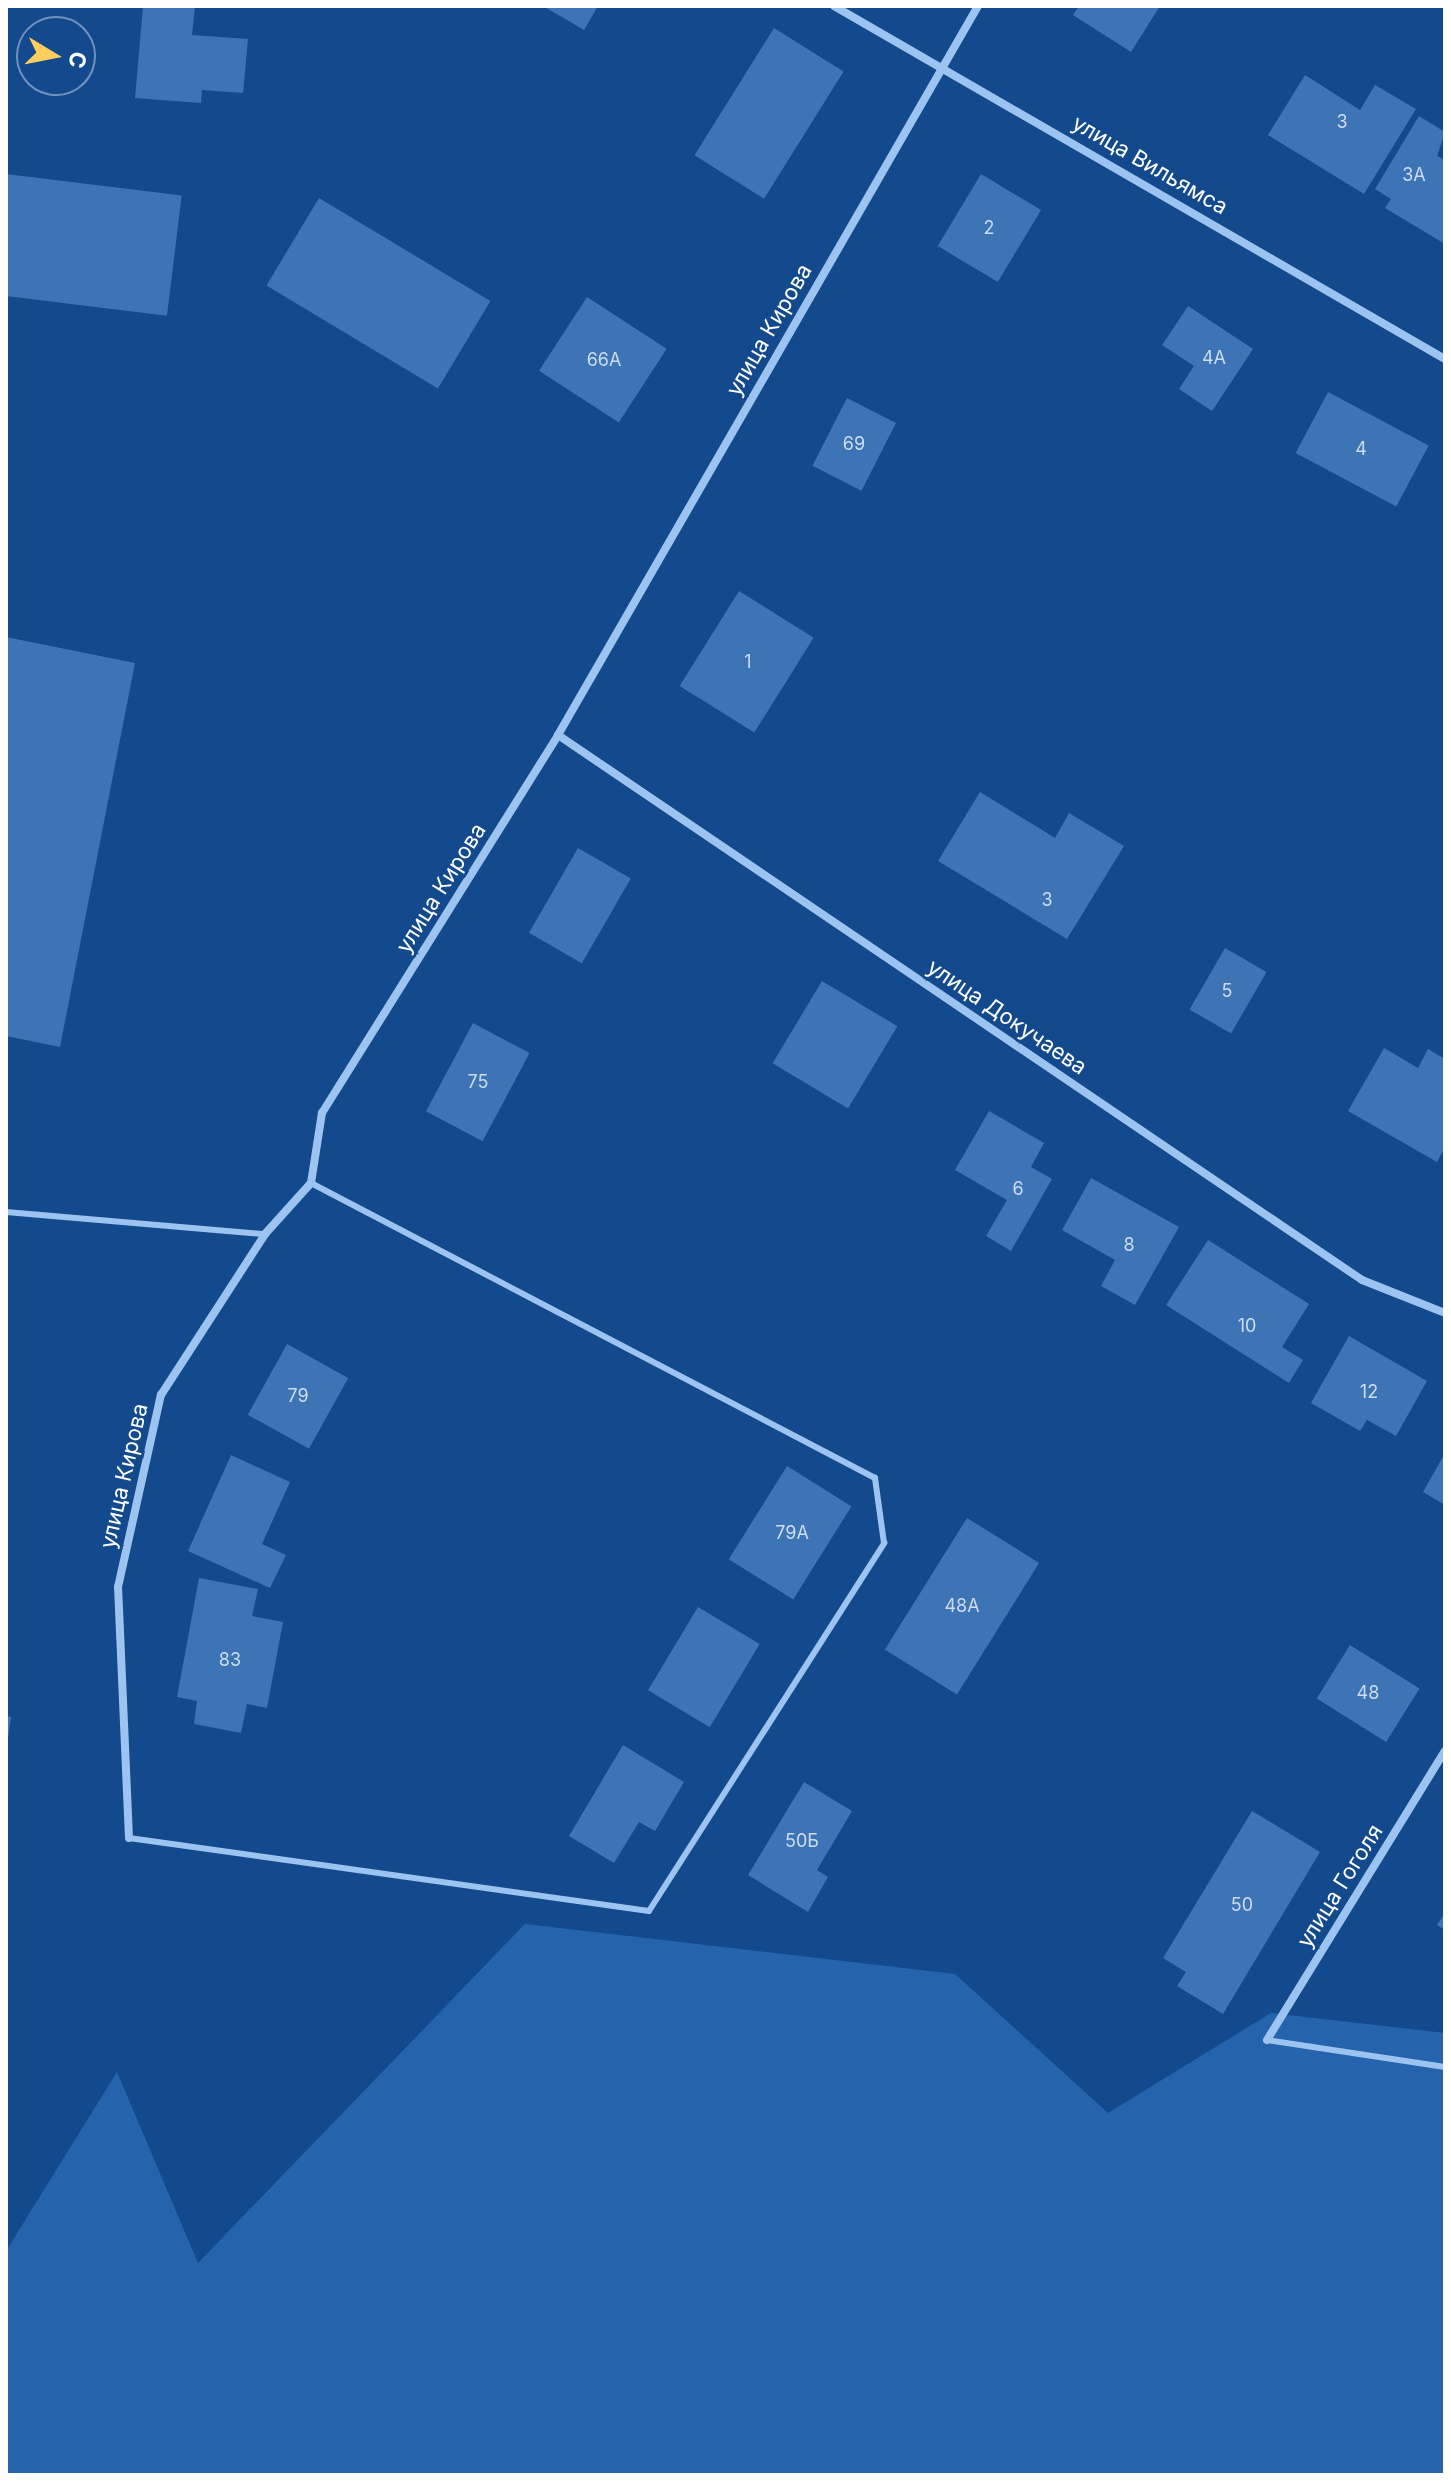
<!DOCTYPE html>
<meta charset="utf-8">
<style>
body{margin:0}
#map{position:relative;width:1451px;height:2481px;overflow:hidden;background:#134a8d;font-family:Inter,sans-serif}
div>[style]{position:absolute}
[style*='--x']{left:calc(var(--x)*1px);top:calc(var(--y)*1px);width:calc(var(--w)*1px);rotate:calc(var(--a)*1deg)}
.green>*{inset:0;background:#2564ac}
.building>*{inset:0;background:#3c74b6;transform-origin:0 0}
.service>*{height:6px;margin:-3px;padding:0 3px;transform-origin:3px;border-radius:3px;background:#9dc4f1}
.minor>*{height:8px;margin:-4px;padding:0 4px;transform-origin:4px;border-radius:4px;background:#9dc4f1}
span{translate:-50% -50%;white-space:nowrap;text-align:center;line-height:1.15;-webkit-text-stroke:6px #134a8d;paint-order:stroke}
.number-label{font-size:18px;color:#cedced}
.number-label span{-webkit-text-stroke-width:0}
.street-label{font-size:22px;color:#fff}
.frame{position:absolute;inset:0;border:8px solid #fff;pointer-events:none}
.north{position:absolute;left:16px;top:16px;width:80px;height:80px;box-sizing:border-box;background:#134a8d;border:2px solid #7192bb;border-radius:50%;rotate:100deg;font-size:22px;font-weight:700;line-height:32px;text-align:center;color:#fff}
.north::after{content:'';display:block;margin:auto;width:28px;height:36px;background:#ffce5c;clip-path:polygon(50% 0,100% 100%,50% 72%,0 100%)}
</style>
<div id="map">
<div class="green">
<div style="clip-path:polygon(525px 1924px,955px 1974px,1108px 2113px,1271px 2013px,1445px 2033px,1445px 2475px,6px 2475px,6px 2251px,117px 2072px,198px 2263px)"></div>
</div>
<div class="building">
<div style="clip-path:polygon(143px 6px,195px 6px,192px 35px,248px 39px,243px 93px,202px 90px,201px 103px,135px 98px)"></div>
<div style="clip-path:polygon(543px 6px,598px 6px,584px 30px)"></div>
<div style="clip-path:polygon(1079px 6px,1160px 6px,1131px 52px,1073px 15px)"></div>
<div style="left:774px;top:28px;width:82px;height:150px;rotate:32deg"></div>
<div style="clip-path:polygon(1305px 75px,1360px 110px,1375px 85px,1416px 109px,1364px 194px,1268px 135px)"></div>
<div style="clip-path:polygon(1419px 116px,1445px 132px,1437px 156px,1445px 160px,1445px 244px,1385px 208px,1391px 199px,1375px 189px)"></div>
<div style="left:6px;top:174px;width:177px;height:121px;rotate:7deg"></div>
<div style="left:981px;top:174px;width:70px;height:84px;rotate:31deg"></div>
<div style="left:319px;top:198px;width:200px;height:102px;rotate:31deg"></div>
<div style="left:587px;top:297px;width:95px;height:88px;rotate:33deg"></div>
<div style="clip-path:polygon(1188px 306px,1253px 349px,1212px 411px,1179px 389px,1194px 366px,1162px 345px)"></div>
<div style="left:1328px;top:392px;width:114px;height:69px;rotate:28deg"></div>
<div style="left:847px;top:398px;width:55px;height:76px;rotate:27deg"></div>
<div style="left:739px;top:591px;width:88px;height:112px;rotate:32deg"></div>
<div style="clip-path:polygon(6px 637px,135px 663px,60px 1047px,6px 1036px)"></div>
<div style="clip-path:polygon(980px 792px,1055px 838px,1069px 813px,1124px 846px,1067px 939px,938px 861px)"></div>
<div style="left:578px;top:848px;width:61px;height:98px;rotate:30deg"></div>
<div style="left:1225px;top:948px;width:48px;height:71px;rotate:30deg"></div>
<div style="left:822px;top:981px;width:88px;height:96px;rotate:31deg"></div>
<div style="left:473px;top:1023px;width:64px;height:100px;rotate:28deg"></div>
<div style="clip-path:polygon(1384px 1048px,1418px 1068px,1428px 1049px,1445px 1059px,1445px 1147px,1437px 1162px,1348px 1111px)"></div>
<div style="clip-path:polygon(989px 1111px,1044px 1143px,1031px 1167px,1052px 1179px,1011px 1251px,986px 1236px,1007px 1200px,955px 1170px)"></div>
<div style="clip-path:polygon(1091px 1178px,1179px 1227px,1135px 1305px,1101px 1286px,1115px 1260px,1062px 1230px)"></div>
<div style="clip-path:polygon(1208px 1240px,1309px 1304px,1282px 1347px,1303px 1360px,1289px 1383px,1166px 1305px)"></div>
<div style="clip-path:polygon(1349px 1336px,1427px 1381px,1396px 1436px,1367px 1420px,1360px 1431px,1311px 1403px)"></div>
<div style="left:287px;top:1344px;width:70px;height:81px;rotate:29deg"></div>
<div style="clip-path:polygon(1445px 1453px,1445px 1505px,1423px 1492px)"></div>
<div style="clip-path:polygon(231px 1455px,290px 1482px,262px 1544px,286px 1555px,270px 1588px,188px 1551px)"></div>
<div style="left:787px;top:1466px;width:76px;height:110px;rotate:32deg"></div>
<div style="left:967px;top:1518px;width:85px;height:155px;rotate:32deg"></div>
<div style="clip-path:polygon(199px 1578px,258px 1589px,252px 1616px,283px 1622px,267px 1708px,247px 1704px,241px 1733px,194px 1724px,197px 1701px,177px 1697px)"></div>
<div style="left:698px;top:1607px;width:72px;height:97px;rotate:31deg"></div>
<div style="left:1350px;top:1645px;width:82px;height:63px;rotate:32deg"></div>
<div style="clip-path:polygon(6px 1716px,11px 1717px,8px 1738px,6px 1738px)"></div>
<div style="clip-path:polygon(623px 1745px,684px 1782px,655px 1831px,639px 1822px,614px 1863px,569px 1836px)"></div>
<div style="clip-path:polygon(804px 1782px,852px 1811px,817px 1870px,828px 1877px,808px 1912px,748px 1875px)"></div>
<div style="clip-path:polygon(1252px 1811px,1320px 1852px,1223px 2014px,1177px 1986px,1186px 1972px,1163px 1958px)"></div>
<div style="clip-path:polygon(1445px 1913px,1445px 1930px,1437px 1925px)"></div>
</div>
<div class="service">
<div style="--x:6;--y:1212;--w:260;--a:4.9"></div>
<div style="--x:129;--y:1838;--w:525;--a:7.99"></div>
<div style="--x:649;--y:1911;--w:437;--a:-57.4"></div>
<div style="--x:884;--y:1543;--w:66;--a:-97.9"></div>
<div style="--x:875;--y:1478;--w:636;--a:-152.39"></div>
<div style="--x:1267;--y:2040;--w:180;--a:8.6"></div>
</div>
<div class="minor">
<div style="--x:834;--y:6;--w:706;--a:30.02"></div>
<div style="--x:558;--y:735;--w:971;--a:34.13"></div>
<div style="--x:1362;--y:1280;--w:89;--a:21.7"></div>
<div style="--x:129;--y:1838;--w:251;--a:-92.5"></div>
<div style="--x:118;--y:1587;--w:197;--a:-77.4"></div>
<div style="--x:161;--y:1395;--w:192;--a:-57.1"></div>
<div style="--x:265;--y:1234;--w:69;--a:-48"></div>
<div style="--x:311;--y:1183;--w:71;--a:-81.1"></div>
<div style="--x:322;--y:1113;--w:446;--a:-58"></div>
<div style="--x:558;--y:735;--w:841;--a:-60.05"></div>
<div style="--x:1267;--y:2040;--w:339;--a:-58.4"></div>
</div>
<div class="number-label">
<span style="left:1342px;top:122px">3</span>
<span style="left:1414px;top:175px">3А</span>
<span style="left:989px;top:228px">2</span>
<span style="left:1214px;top:358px">4А</span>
<span style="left:604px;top:360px">66А</span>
<span style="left:854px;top:444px">69</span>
<span style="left:1361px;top:449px">4</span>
<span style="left:748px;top:662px">1</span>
<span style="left:1047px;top:900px">3</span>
<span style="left:1227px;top:991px">5</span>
<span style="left:478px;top:1082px">75</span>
<span style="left:1018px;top:1189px">6</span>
<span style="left:1129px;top:1245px">8</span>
<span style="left:1247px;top:1326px">10</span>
<span style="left:1369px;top:1392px">12</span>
<span style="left:298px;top:1396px">79</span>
<span style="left:792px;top:1533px">79А</span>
<span style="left:962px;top:1606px">48А</span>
<span style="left:230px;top:1660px">83</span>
<span style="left:1368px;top:1693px">48</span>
<span style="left:802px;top:1841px">50Б</span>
<span style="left:1242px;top:1905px">50</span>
</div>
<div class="street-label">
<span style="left:1150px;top:165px;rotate:30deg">улица Вильямса</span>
<span style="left:769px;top:330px;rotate:-60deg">улица Кирова</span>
<span style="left:441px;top:888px;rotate:-58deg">улица Кирова</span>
<span style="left:1007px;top:1017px;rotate:34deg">улица Докучаева</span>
<span style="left:124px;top:1476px;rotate:-77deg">улица Кирова</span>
<span style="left:1340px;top:1886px;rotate:-58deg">улица Гоголя</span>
</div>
<div class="frame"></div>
<div class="north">С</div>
</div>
